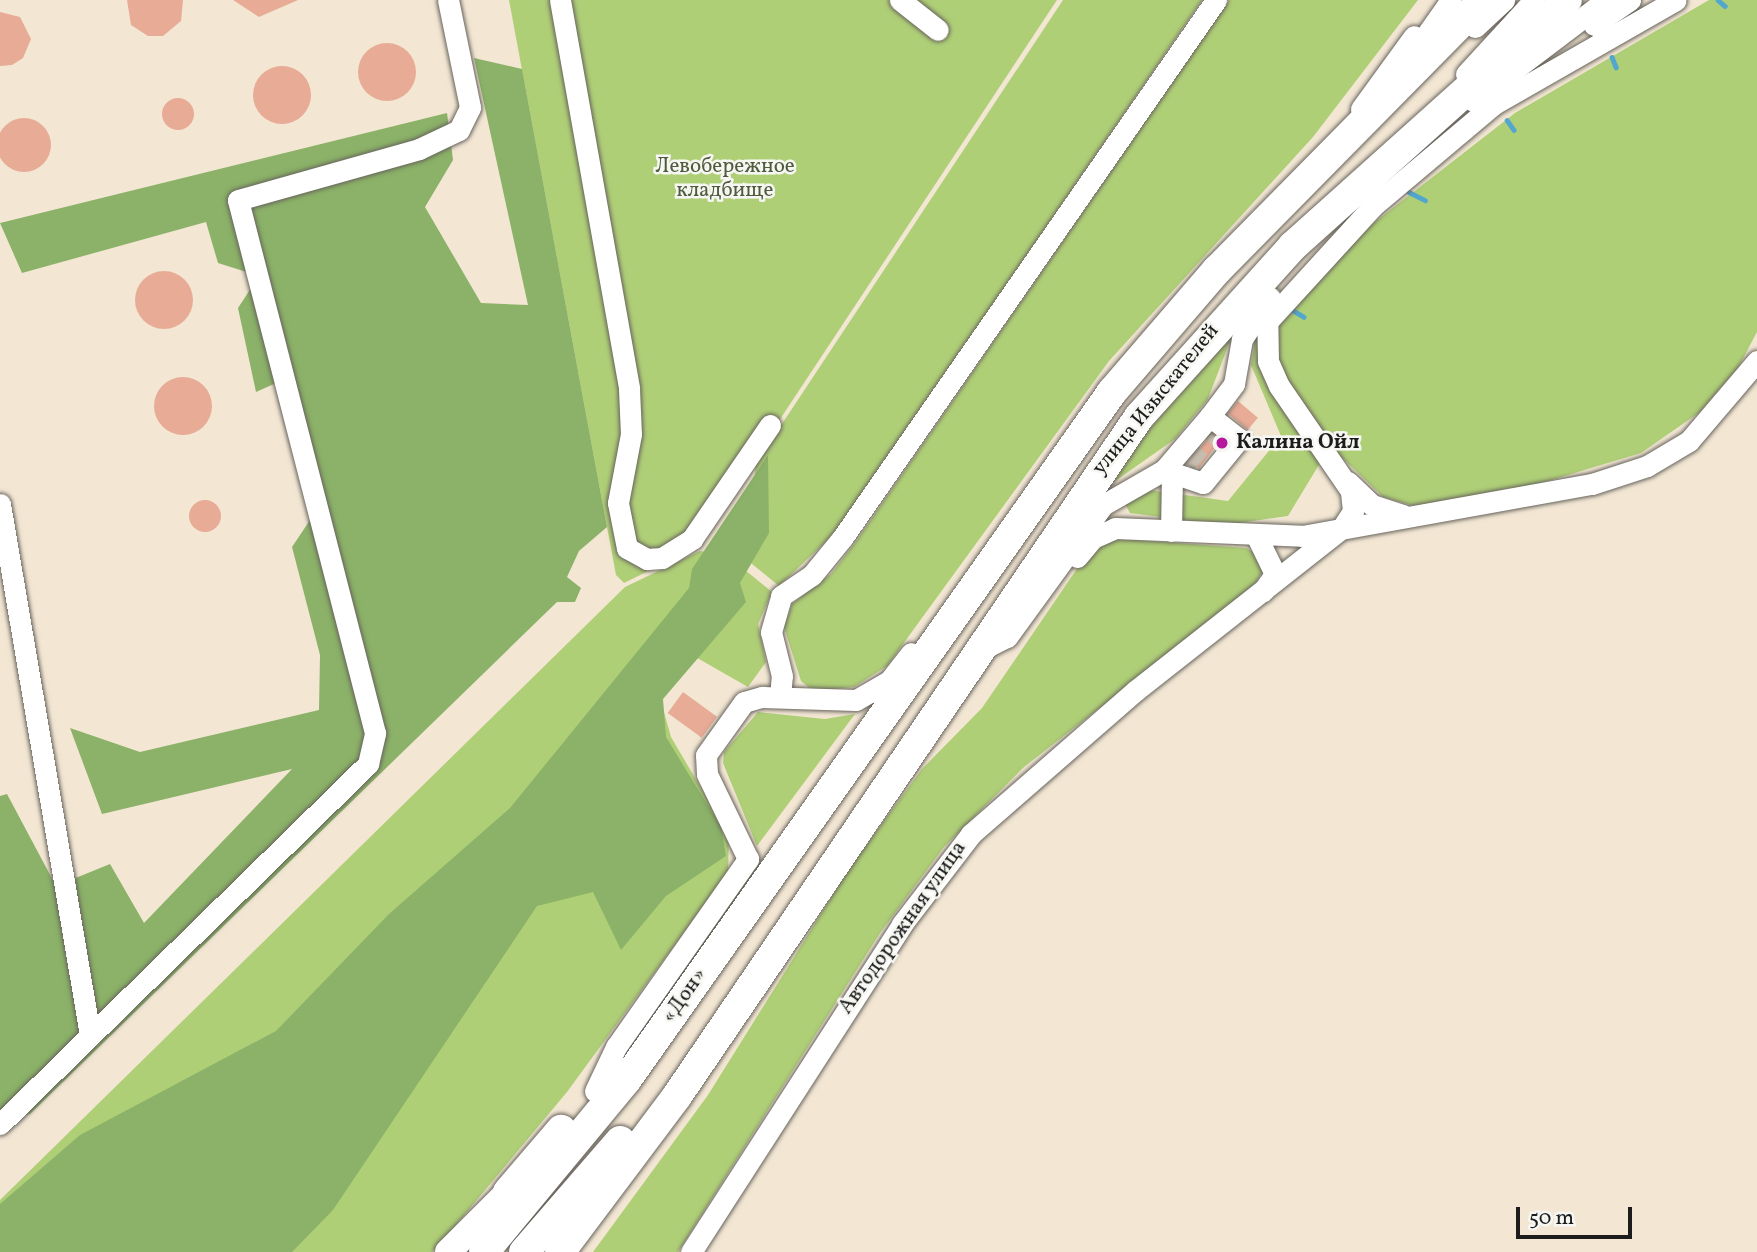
<!DOCTYPE html>
<meta charset="utf-8">
<style>
body{margin:0}
#map{position:relative;width:1757px;height:1252px;overflow:hidden;background:#f3e7d4;font-family:Vollkorn,serif}
div>[style]{position:absolute}
[style*='--x']{left:calc(var(--x)*1px);top:calc(var(--y)*1px);width:calc(var(--w)*1px);rotate:calc(var(--a)*1deg)}
.green>*{inset:0;background:#afcf77}
.forest>*{inset:0;background:#8bb268}
.stream>*{height:4.5px;margin:-2.25px;padding:0 2.25px;transform-origin:2.25px;border-radius:2.25px;background:#53a6ce}
.building>*{inset:0;background:#e7ab96;transform-origin:0 0}
.round{border-radius:50%}
.minor-tunnel>*{height:21px;margin-top:-10.5px;transform-origin:0;background:repeating-linear-gradient(90deg,#c8beaf 0 21px,transparent 0 31px)}
.roads{filter:drop-shadow(0 0 2px #67635c) drop-shadow(0 0 2px #67635c)}
.minor>*{height:21px;margin:-10.5px;padding:0 10.5px;transform-origin:10.5px;border-radius:10.5px;background:#fff}
.major>*{height:26px;margin:-13px;padding:0 13px;transform-origin:13px;border-radius:13px;background:#fff}
.highway>*{height:30px;margin:-15px;padding:0 15px;transform-origin:15px;border-radius:15px;background:#fff}
.dots>*{width:19px;height:19px;translate:-50% -50%;box-sizing:border-box;border:4px solid #f6f6f2;border-radius:50%}
span{translate:-50% -50%;white-space:nowrap;text-align:center;line-height:1.15;-webkit-text-stroke:5px #f6f6f2;paint-order:stroke}
.park-label{font-size:21px;color:#4f5b3c}
.street-label{font-size:21px;color:#1c1c1c}
.poi-label{font-size:21px;color:#1c1c1c;font-weight:700}
.left{translate:0 -50%;text-align:left}
.scale{position:absolute;left:1516px;top:1207px;width:116px;height:32px;box-sizing:border-box;border:4px solid #1c1c1c;border-top:0;padding-left:9px;font-size:21px;line-height:24px;white-space:nowrap;color:#1c1c1c;-webkit-text-stroke:5px #f6f6f2;paint-order:stroke}
</style>
<div id="map">
<div class="green">
<div style="clip-path:polygon(509px 0,1057px 0,695px 548px,624px 583px,616px 575px,607px 527px)"></div>
<div style="clip-path:polygon(1063px 0,1202px 0,838px 530px,779px 586px,746px 559px,756px 463px)"></div>
<div style="clip-path:polygon(1229px 0,1418px 0,1313px 137px,1109px 361px,887px 666px,854px 687px,813px 691px,801px 681px,784px 627px,792px 604px,831px 574px,855px 543px)"></div>
<div style="clip-path:polygon(1709px 0,1757px 0,1757px 332px,1738px 368px,1700px 412px,1641px 453px,1505px 494px,1414px 506px,1383px 497px,1330px 446px,1281px 374px,1274px 332px,1279px 319px,1371px 225px,1515px 113px)"></div>
<div style="clip-path:polygon(1233px 333px,1208px 399px,1175px 439px,1111px 484px,1156px 417px)"></div>
<div style="clip-path:polygon(1256px 335px,1261px 369px,1320px 463px,1288px 516px,1224px 525px,1130px 513px,1125px 504px,1149px 490px,1228px 501px,1281px 436px,1251px 365px)"></div>
<div style="clip-path:polygon(1109px 538px,1246px 548px,1258px 555px,1263px 570px,1253px 588px,1024px 767px,944px 847px,880px 933px,678px 1252px,593px 1252px,708px 1095px,849px 869px,922px 769px,982px 708px,1087px 554px)"></div>
<div style="clip-path:polygon(700px 551px,720px 553px,660px 698px,671px 737px,729px 836px,728px 872px,567px 1092px,440px 1244px,432px 1252px,0 1252px,0 1200px,625px 587px)"></div>
<div style="clip-path:polygon(745px 570px,772px 592px,758px 624px,766px 662px,748px 687px,692px 655px)"></div>
<div style="clip-path:polygon(758px 712px,825px 719px,855px 714px,757px 846px,723px 763px,724px 752px)"></div>
</div>
<div class="forest">
<div style="clip-path:polygon(474px 58px,522px 69px,607px 527px,579px 551px,567px 577px,581px 588px,575px 602px,557px 602px,30px 1114px,0 1121px,0 796px,7px 794px,56px 886px,110px 864px,144px 923px,292px 769px,102px 814px,70px 728px,140px 752px,319px 710px,320px 655px,292px 547px,320px 505px,285px 379px,256px 392px,238px 308px,259px 276px,218px 263px,206px 222px,22px 273px,0 223px,447px 113px,453px 160px,425px 207px,481px 303px,528px 305px)"></div>
<div style="clip-path:polygon(768px 455px,769px 533px,740px 583px,746px 602px,663px 699px,666px 737px,721px 827px,726px 856px,666px 896px,621px 950px,593px 892px,537px 906px,333px 1210px,292px 1252px,0 1252px,0 1204px,80px 1135px,276px 1031px,389px 914px,510px 808px,689px 588px,692px 569px)"></div>
</div>
<div class="stream">
<div style="--x:1718;--y:0;--w:9;--a:41"></div>
<div style="--x:1612;--y:57;--w:11;--a:68"></div>
<div style="--x:1507;--y:120;--w:12;--a:55"></div>
<div style="--x:1409;--y:192;--w:18;--a:27"></div>
<div style="--x:1289;--y:308;--w:17;--a:31"></div>
</div>
<div class="building">
<div style="clip-path:polygon(127px 0,183px 0,181px 21px,163px 36px,148px 36px,131px 25px)"></div>
<div style="clip-path:polygon(233px 0,298px 0,259px 17px)"></div>
<div style="clip-path:polygon(0 12px,20px 17px,31px 39px,23px 58px,12px 65px,0 66px)"></div>
<div class="round" style="left:358px;top:43px;width:58px;height:58px"></div>
<div class="round" style="left:253px;top:66px;width:58px;height:58px"></div>
<div class="round" style="left:162px;top:98px;width:32px;height:32px"></div>
<div class="round" style="left:-3px;top:118px;width:54px;height:54px"></div>
<div class="round" style="left:135px;top:271px;width:58px;height:58px"></div>
<div class="round" style="left:154px;top:377px;width:58px;height:58px"></div>
<div style="left:1238px;top:401px;width:26px;height:16px;rotate:40deg"></div>
<div style="clip-path:polygon(1212px 434px,1220px 441px,1199px 468px,1187px 463px)"></div>
<div class="round" style="left:189px;top:500px;width:32px;height:32px"></div>
<div style="left:683px;top:692px;width:42px;height:26px;rotate:36deg"></div>
</div>
<div class="minor-tunnel">
<div style="--x:1186;--y:463;--w:52;--a:-49.6"></div>
</div>
<div class="roads">
<div class="minor">
<div style="--x:560;--y:0;--w:395;--a:79.9"></div>
<div style="--x:629;--y:389;--w:45;--a:87.5"></div>
<div style="--x:631;--y:434;--w:70;--a:100.7"></div>
<div style="--x:618;--y:503;--w:46;--a:78.7"></div>
<div style="--x:627;--y:548;--w:23;--a:29"></div>
<div style="--x:647;--y:559;--w:15;--a:-4"></div>
<div style="--x:662;--y:558;--w:36;--a:-32"></div>
<div style="--x:692;--y:539;--w:138;--a:-55.6"></div>
<div style="--x:900;--y:0;--w:48;--a:38.3"></div>
<div style="--x:1594;--y:25;--w:44;--a:-34.8"></div>
<div style="--x:1475;--y:27;--w:40;--a:-43"></div>
<div style="--x:1412;--y:55;--w:67;--a:-54.7"></div>
<div style="--x:1466;--y:74;--w:100;--a:-47.4"></div>
<div style="--x:1473;--y:101;--w:167;--a:-37.2"></div>
<div style="--x:1489;--y:107;--w:215;--a:-29.8"></div>
<div style="--x:1361;--y:109;--w:90;--a:-54"></div>
<div style="--x:1164;--y:470;--w:41;--a:18.4"></div>
<div style="--x:1203;--y:483;--w:57;--a:-50.7"></div>
<div style="--x:1239;--y:439;--w:37;--a:-142"></div>
<div style="--x:1348;--y:482;--w:33;--a:44"></div>
<div style="--x:1372;--y:505;--w:33;--a:18"></div>
<div style="--x:0;--y:504;--w:539;--a:80.38"></div>
<div style="--x:1171;--y:531;--w:59;--a:-89"></div>
<div style="--x:1258;--y:539;--w:39;--a:64"></div>
<div style="--x:1275;--y:574;--w:21;--a:125"></div>
<div style="--x:1077;--y:557;--w:25;--a:-50"></div>
<div style="--x:1093;--y:538;--w:24;--a:-24"></div>
<div style="--x:1115;--y:528;--w:187;--a:2.4"></div>
<div style="--x:1302;--y:536;--w:295;--a:-10.2"></div>
<div style="--x:1592;--y:484;--w:58;--a:-18.1"></div>
<div style="--x:1647;--y:466;--w:49;--a:-30.8"></div>
<div style="--x:1689;--y:441;--w:105;--a:-49.6"></div>
<div style="--x:983;--y:649;--w:27;--a:-27"></div>
<div style="--x:1007;--y:637;--w:163;--a:-54"></div>
<div style="--x:1103;--y:505;--w:70;--a:-29.8"></div>
<div style="--x:1164;--y:470;--w:71;--a:-49.6"></div>
<div style="--x:1210;--y:416;--w:40;--a:-53"></div>
<div style="--x:1234;--y:384;--w:46;--a:-79.9"></div>
<div style="--x:1242;--y:339;--w:50;--a:-56.3"></div>
<div style="--x:780;--y:697;--w:21;--a:-85"></div>
<div style="--x:782;--y:676;--w:45;--a:-104"></div>
<div style="--x:771;--y:632;--w:37;--a:-74"></div>
<div style="--x:781;--y:596;--w:37;--a:-34"></div>
<div style="--x:812;--y:575;--w:49;--a:-50.8"></div>
<div style="--x:843;--y:537;--w:654;--a:-55.22"></div>
<div style="--x:595;--y:1091;--w:49;--a:-64.5"></div>
<div style="--x:616;--y:1047;--w:230;--a:-54.9"></div>
<div style="--x:748;--y:859;--w:94;--a:-115.8"></div>
<div style="--x:707;--y:774;--w:19;--a:-93"></div>
<div style="--x:706;--y:755;--w:65;--a:-54.4"></div>
<div style="--x:744;--y:702;--w:19;--a:-16"></div>
<div style="--x:762;--y:697;--w:94;--a:1.8"></div>
<div style="--x:856;--y:700;--w:39;--a:-30"></div>
<div style="--x:890;--y:680;--w:34;--a:-52"></div>
<div style="--x:0;--y:1124;--w:515;--a:-44.37"></div>
<div style="--x:368;--y:764;--w:32;--a:-77"></div>
<div style="--x:375;--y:733;--w:550;--a:-104.42"></div>
<div style="--x:238;--y:200;--w:188;--a:-15.7"></div>
<div style="--x:419;--y:149;--w:44;--a:-25.4"></div>
<div style="--x:459;--y:130;--w:25;--a:-64"></div>
<div style="--x:470;--y:107;--w:109;--a:-101.6"></div>
<div style="--x:691;--y:1252;--w:390;--a:-57.2"></div>
<div style="--x:902;--y:924;--w:113;--a:-52.5"></div>
<div style="--x:971;--y:834;--w:218;--a:-41.1"></div>
<div style="--x:1135;--y:691;--w:263;--a:-38.2"></div>
<div style="--x:1342;--y:528;--w:20;--a:-57"></div>
<div style="--x:1353;--y:511;--w:20;--a:-96"></div>
<div style="--x:1351;--y:491;--w:127;--a:-124.4"></div>
<div style="--x:1279;--y:386;--w:27;--a:-114"></div>
<div style="--x:1268;--y:361;--w:39;--a:-91"></div>
<div style="--x:1267;--y:322;--w:157;--a:-47.6"></div>
<div style="--x:1373;--y:206;--w:166;--a:-40.1"></div>
</div>
<div class="major">
<div style="--x:448;--y:1252;--w:85;--a:-45"></div>
</div>
<div class="highway">
<div style="--x:508;--y:1192;--w:82;--a:-49.5"></div>
<div style="--x:484;--y:1252;--w:224;--a:-50.4"></div>
<div style="--x:627;--y:1079;--w:841;--a:-54.78"></div>
<div style="--x:1112;--y:392;--w:161;--a:-49.3"></div>
<div style="--x:1217;--y:270;--w:379;--a:-45.4"></div>
<div style="--x:524;--y:1252;--w:147;--a:-49.1"></div>
<div style="--x:560;--y:1252;--w:195;--a:-53.1"></div>
<div style="--x:677;--y:1096;--w:821;--a:-55.77"></div>
<div style="--x:1139;--y:417;--w:230;--a:-48"></div>
<div style="--x:1293;--y:246;--w:368;--a:-41.9"></div>
</div>
</div>
<div class="dots">
<div style="left:1222px;top:443px;background:#b5179e"></div>
</div>
<div class="park-label">
<span style="left:725px;top:179px">Левобережное<br>кладбище</span>
</div>
<div class="street-label">
<span style="left:1156px;top:400px;rotate:-51deg">улица Изыскателей</span>
<span style="left:903px;top:928px;rotate:-55deg">Автодорожная улица</span>
<span style="left:685px;top:996px;rotate:-55deg">«Дон»</span>
</div>
<div class="poi-label">
<span class="left" style="left:1236px;top:443px">Калина Ойл</span>
</div>
<div class="scale">50 m</div>
</div>
